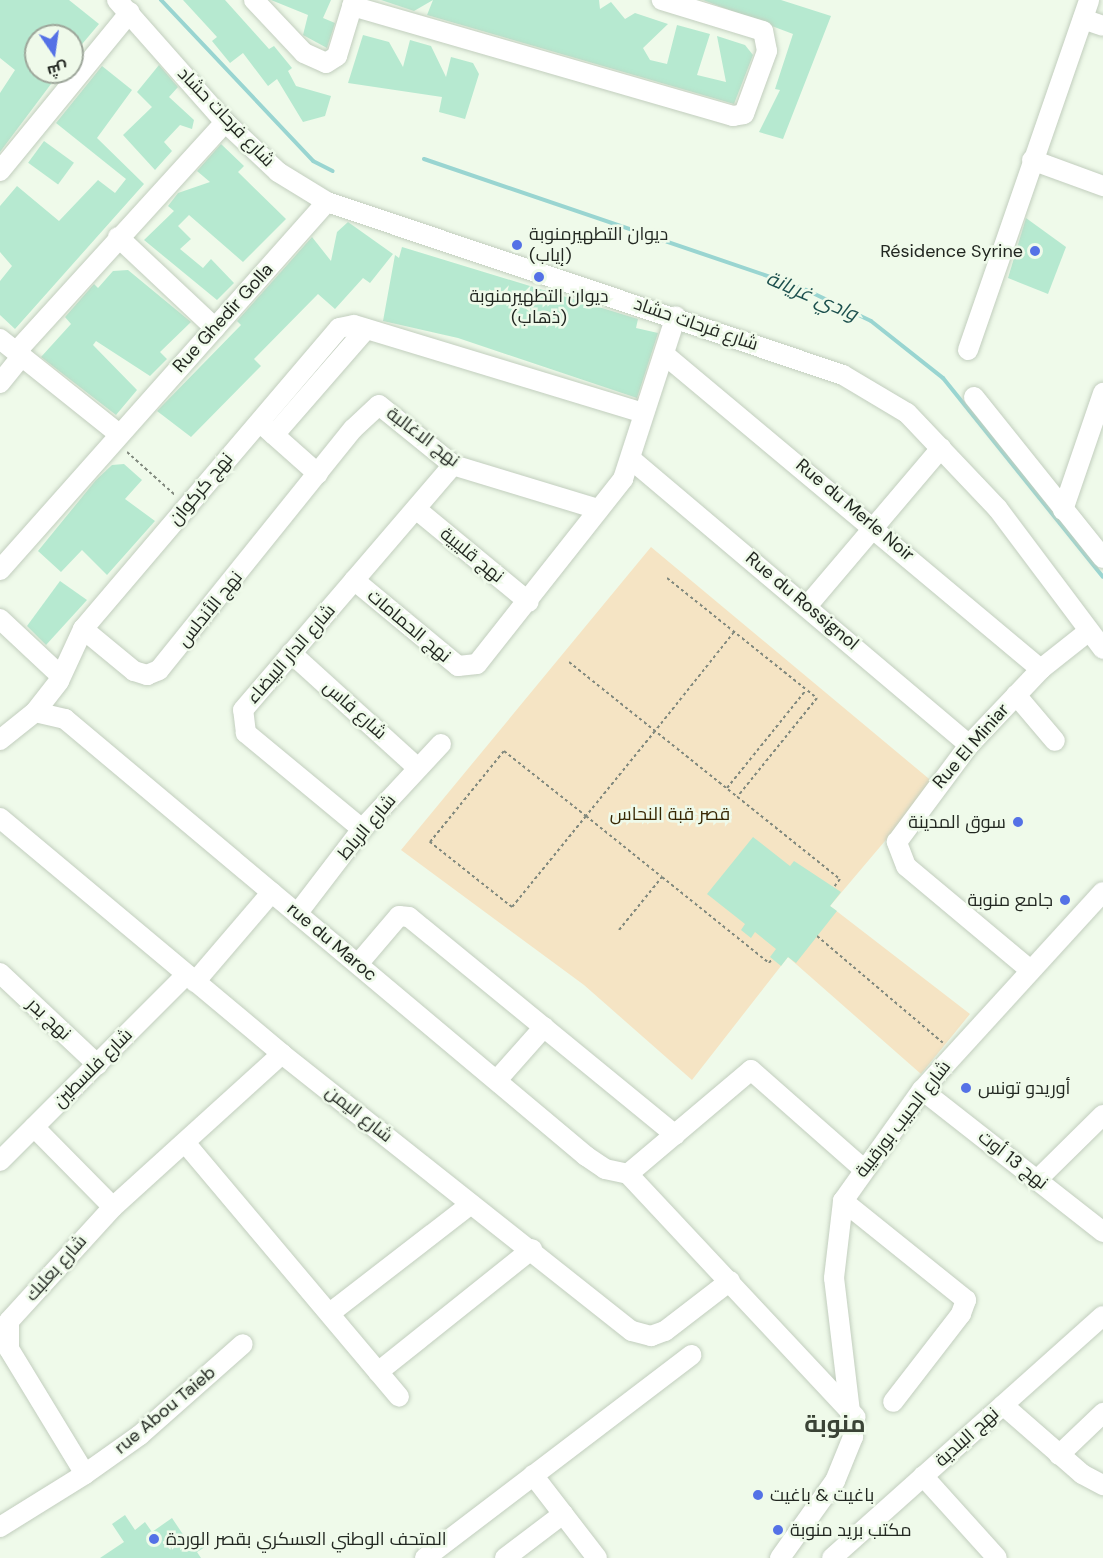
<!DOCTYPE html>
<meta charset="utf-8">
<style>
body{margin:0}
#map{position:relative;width:1103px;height:1558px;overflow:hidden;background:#effaea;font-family:"DM Sans",Cairo,sans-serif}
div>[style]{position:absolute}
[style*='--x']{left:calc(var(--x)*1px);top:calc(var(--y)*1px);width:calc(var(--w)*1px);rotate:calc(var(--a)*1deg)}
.green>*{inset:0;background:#f5e4c4}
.stream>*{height:4px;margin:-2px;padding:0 2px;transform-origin:2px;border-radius:2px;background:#99d5d1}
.building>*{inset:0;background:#b6e9d0;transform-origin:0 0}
.path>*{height:2px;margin-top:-1px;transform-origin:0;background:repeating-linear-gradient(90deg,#80887d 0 3px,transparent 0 6px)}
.roads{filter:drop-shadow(0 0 2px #c2cebe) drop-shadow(0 0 2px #c2cebe)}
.minor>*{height:20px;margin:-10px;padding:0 10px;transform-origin:10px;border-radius:10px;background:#fff}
.dots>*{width:16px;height:16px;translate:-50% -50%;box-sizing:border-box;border:3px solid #effaea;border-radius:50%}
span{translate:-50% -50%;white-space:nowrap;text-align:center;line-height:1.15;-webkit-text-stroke:5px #effaea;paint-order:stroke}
.street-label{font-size:18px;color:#222721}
.poi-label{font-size:18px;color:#222721}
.left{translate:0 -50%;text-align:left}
.right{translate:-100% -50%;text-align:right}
.park-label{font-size:18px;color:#372703}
.water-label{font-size:20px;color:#1b4f4d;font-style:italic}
.district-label{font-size:24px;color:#3a4336;font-weight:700}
.north{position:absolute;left:24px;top:24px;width:60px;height:60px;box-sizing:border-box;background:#effaea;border:2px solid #9da69a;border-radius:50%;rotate:167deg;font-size:16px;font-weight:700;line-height:24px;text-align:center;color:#222721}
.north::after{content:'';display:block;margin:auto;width:21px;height:27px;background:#5471e6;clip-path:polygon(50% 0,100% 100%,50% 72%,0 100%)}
</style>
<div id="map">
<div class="green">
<div style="clip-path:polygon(651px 547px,934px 783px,830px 906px,970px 1014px,921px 1074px,788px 957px,692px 1080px,584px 985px,401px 850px)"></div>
</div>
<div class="stream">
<div style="--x:161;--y:0;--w:221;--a:46.6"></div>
<div style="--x:313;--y:161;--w:22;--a:27"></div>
<div style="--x:424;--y:159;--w:395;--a:18.8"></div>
<div style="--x:798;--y:286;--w:81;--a:25.6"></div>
<div style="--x:871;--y:321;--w:92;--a:38.4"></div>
<div style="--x:943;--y:378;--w:255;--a:51.2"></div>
</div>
<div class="building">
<div style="clip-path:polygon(0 0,69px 0,99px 24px,72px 56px,72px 36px,36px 36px,36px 72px,60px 72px,0 152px,0 93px,15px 70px,0 58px)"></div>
<div style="clip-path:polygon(183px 0,225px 0,269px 49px,274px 46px,292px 68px,288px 71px,296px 86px,331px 96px,325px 116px,303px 122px,277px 79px,268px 86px,243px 53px,230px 63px,212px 41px,217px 37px)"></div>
<div style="clip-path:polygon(271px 0,331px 0,323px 18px,335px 23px,327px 48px,303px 35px,308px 15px)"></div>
<div style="clip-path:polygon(381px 0,599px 0,600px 9px,611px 2px,625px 19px,635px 13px,668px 24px,643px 48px,650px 60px,667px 64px,677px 25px,710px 34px,697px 75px,726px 82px,717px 36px,745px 45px,753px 55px,734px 104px,427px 15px,433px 0,414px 11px)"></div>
<div style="clip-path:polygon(703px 0,781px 0,831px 16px,783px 139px,759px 132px,780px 90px,775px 89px,793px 34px)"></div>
<div style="clip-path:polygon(363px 35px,389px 42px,403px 67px,410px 40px,431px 46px,446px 77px,451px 57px,473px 63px,479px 74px,465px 119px,439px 112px,442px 97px,348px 83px)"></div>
<div style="clip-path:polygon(159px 65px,178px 87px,169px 97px,194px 120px,192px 129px,180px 125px,164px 142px,172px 151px,155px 170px,123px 135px,152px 107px,137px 92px)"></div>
<div style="clip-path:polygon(102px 66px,132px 90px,97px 138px,144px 184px,15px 329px,0 315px,0 281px,12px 266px,0 252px,0 206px,17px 186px,59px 221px,98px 180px,115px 193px,126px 179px,56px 123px)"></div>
<div style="left:44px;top:141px;width:37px;height:27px;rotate:36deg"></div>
<div style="clip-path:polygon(221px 144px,244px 166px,238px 172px,286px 219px,243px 262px,189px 215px,178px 226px,191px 239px,180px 249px,203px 268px,211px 259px,234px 283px,217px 300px,144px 240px,174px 211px,168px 206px,178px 193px,210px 182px,197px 171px)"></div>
<div style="clip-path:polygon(1026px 218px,1066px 247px,1048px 294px,1008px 278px)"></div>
<div style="clip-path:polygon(348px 222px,393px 254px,370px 283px,363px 278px,335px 309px,318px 294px,254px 359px,261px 366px,191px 437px,157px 411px,241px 325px,237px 321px,312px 237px,331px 261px,337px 232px)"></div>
<div style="clip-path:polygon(402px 247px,638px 319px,636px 328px,658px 333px,637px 398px,458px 338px,383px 321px,395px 255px,399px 258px)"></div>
<div style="clip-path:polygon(128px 270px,191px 322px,160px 352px,167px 359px,150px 376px,96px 341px,93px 345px,137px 390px,116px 415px,41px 357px,71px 324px,65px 317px,94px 284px,98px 288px,113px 271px)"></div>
<div style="clip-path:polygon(124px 464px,142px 480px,125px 499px,155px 521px,107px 575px,82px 550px,61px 572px,38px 551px,96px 480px,112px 465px)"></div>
<div style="clip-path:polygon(60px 581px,87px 600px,46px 645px,27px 626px)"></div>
<div style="clip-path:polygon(753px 837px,790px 866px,794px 861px,841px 892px,830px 906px,837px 911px,796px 963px,788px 957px,781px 966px,770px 957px,776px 949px,755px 932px,751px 938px,741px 930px,745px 924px,707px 894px)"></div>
<div style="clip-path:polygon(125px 1515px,135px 1530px,145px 1522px,152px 1532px,172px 1518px,188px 1542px,197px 1536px,205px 1547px,197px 1552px,201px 1558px,100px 1558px,124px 1542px,112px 1524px)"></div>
</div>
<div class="path">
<div style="--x:127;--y:452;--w:66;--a:41.9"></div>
<div style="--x:667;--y:578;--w:192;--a:38.7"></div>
<div style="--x:817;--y:698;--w:127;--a:128.9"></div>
<div style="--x:734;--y:632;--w:127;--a:128.6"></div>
<div style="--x:655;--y:731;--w:109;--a:129.1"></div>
<div style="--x:586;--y:816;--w:117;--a:129.1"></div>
<div style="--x:512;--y:907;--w:105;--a:-141.6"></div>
<div style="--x:430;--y:842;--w:117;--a:-50.9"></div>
<div style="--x:504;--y:751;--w:105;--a:38.4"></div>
<div style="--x:586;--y:816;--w:97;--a:38.8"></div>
<div style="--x:662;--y:877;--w:137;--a:38.8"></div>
<div style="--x:769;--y:963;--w:5;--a:-53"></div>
<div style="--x:569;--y:662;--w:347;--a:38.7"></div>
<div style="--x:840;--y:879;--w:10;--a:127"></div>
<div style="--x:727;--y:788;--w:126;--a:-51.1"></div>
<div style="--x:619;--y:930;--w:68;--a:-50.9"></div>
<div style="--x:817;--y:936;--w:165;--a:40.3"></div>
</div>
<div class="roads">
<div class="minor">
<div style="--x:117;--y:0;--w:163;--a:48.5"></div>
<div style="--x:225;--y:122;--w:73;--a:43.3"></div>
<div style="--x:278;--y:172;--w:57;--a:31.5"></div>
<div style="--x:327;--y:202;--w:544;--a:18.53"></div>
<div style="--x:843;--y:375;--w:74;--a:30.7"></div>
<div style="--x:907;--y:413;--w:132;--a:46.5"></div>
<div style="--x:998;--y:509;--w:175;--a:53.1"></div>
<div style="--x:254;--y:0;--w:73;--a:46.7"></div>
<div style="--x:304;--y:53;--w:24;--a:24"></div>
<div style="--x:326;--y:63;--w:13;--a:-32"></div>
<div style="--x:337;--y:56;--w:59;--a:-73.1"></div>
<div style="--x:352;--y:6;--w:397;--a:16.1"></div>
<div style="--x:733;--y:116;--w:11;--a:-10"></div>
<div style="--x:744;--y:114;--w:67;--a:-69.9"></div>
<div style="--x:767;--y:51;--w:20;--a:-101"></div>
<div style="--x:763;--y:31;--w:106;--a:-162.9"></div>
<div style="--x:1083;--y:19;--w:21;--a:19"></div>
<div style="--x:1032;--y:160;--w:76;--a:20.1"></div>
<div style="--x:0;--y:171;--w:205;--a:-50.7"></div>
<div style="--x:118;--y:237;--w:133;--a:43.2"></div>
<div style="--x:0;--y:339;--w:152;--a:38.6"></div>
<div style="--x:968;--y:350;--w:370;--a:-70.9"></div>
<div style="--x:16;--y:352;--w:311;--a:-47.7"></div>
<div style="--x:665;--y:355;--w:490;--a:39.9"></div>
<div style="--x:0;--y:383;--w:35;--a:-51"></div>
<div style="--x:974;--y:397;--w:206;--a:51.3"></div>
<div style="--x:264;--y:426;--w:72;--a:41.6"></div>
<div style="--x:274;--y:435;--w:140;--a:-49"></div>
<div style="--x:632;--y:460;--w:441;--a:40.2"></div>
<div style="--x:416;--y:509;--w:146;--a:39.5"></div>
<div style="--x:1063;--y:510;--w:124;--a:-71.1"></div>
<div style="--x:0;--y:570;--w:492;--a:-48.4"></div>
<div style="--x:354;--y:580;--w:135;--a:39.6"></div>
<div style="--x:458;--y:666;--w:19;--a:-6"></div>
<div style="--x:477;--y:664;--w:236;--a:-51.7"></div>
<div style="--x:623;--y:479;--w:171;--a:-72"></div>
<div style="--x:808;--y:605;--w:206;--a:-49.7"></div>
<div style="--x:0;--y:619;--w:83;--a:43.1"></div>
<div style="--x:83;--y:629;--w:66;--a:39.5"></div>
<div style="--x:134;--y:671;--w:14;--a:17"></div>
<div style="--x:147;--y:675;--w:13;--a:-23"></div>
<div style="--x:159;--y:670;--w:309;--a:-51.2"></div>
<div style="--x:353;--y:429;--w:35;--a:-43"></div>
<div style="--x:379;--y:405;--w:95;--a:39"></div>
<div style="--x:453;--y:465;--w:152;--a:16.9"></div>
<div style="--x:291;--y:653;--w:171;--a:42.2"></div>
<div style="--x:1016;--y:695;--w:60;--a:49.7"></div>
<div style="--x:35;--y:712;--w:31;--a:13"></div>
<div style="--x:65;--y:719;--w:680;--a:39.99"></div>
<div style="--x:586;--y:1156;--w:23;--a:34"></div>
<div style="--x:605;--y:1169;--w:24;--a:12"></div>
<div style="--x:0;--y:740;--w:45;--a:-38.7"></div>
<div style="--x:35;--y:712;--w:39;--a:-52"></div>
<div style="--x:59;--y:681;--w:57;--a:-65.2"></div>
<div style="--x:83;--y:629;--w:395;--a:-49.6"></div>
<div style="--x:339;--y:328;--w:15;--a:-11"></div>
<div style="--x:354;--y:325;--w:302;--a:16.9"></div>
<div style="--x:0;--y:818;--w:368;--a:39.9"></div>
<div style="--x:282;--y:1054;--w:446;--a:38.4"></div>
<div style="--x:632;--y:1331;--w:20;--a:15"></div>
<div style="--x:651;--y:1336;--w:15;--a:-20"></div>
<div style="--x:665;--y:1331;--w:82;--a:-37.6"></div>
<div style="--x:362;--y:829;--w:151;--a:-140.4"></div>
<div style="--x:246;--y:733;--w:23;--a:-97"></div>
<div style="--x:243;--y:710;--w:323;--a:-49.4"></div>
<div style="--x:297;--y:914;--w:107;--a:-52.6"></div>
<div style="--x:362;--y:829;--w:116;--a:-47.1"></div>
<div style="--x:358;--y:964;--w:63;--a:-49.5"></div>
<div style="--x:399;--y:916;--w:10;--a:6"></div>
<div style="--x:409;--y:917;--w:344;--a:39.3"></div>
<div style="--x:1029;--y:969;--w:160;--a:-140.1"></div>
<div style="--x:906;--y:866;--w:26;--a:-111"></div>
<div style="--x:897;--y:842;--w:121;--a:-53.4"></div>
<div style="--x:969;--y:745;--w:105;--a:-46.5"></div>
<div style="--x:1041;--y:669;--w:61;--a:-38.4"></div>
<div style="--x:0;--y:973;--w:134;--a:43.2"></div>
<div style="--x:195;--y:982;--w:118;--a:-49.5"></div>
<div style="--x:497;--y:1080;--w:71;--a:-48.4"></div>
<div style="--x:922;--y:1090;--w:230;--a:38.1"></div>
<div style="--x:34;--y:1127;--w:112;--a:45.4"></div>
<div style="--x:187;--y:1145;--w:329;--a:49.9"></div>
<div style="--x:0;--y:1161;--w:263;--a:-45"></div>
<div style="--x:628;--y:1174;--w:333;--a:46.9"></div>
<div style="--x:628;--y:1174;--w:161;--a:-40.2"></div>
<div style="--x:751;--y:1070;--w:148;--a:41.4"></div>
<div style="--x:1038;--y:1179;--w:91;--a:-44.6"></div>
<div style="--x:843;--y:1201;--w:158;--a:38.8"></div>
<div style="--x:966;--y:1300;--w:15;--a:110"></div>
<div style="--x:961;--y:1314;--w:111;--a:127.7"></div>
<div style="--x:330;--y:1313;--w:178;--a:-37.7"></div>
<div style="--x:378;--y:1372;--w:197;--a:-38.6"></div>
<div style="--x:1003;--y:1405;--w:105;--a:41.1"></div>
<div style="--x:1082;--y:1474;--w:24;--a:28"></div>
<div style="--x:1059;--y:1455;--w:61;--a:-43.7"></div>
<div style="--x:85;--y:1474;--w:67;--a:-35.3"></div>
<div style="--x:140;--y:1435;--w:137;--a:-41.5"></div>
<div style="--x:533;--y:1475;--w:105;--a:52.4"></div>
<div style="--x:923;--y:1476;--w:110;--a:47.9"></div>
<div style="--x:0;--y:1527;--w:100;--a:-31.9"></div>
<div style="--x:85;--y:1474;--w:146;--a:-121.3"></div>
<div style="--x:9;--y:1349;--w:28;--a:-90"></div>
<div style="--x:9;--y:1321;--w:154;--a:-47.6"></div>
<div style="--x:113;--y:1207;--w:228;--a:-42.2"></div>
<div style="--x:425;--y:1558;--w:335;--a:-37.3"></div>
<div style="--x:505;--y:1558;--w:73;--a:-37.2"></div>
<div style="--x:780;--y:1558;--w:95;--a:-54.5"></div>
<div style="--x:835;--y:1481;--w:48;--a:-67.8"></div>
<div style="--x:853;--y:1437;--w:160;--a:-96.8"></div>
<div style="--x:834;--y:1278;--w:78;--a:-83.3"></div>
<div style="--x:843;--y:1201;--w:136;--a:-54.6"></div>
<div style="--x:922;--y:1090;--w:268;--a:-47.6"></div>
<div style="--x:832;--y:1558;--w:363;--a:-41.8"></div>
</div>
</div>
<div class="dots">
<div style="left:517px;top:245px;background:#5471e6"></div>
<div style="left:1035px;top:251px;background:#5471e6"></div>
<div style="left:539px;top:277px;background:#5471e6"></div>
<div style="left:1018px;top:822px;background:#5471e6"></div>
<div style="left:1065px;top:900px;background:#5471e6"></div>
<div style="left:966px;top:1088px;background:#5471e6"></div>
<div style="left:758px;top:1495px;background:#5471e6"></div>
<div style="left:778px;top:1530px;background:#5471e6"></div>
<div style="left:154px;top:1539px;background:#5471e6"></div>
</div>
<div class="street-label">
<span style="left:226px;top:117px;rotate:46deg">شارع فرحات حشاد</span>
<span style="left:223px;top:318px;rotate:-48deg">Rue Ghedir Golla</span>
<span style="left:696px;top:324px;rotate:19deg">شارع فرحات حشاد</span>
<span style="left:423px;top:437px;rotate:37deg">نهج الاغالبة</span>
<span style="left:201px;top:489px;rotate:-50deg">نهج كركوان</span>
<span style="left:855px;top:510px;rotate:40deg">Rue du Merle Noir</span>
<span style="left:472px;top:555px;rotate:39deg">نهج قليبية</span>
<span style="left:802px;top:601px;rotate:40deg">Rue du Rossignol</span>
<span style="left:210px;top:609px;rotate:-51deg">نهج الأندلس</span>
<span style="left:409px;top:626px;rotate:40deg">نهج الحمامات</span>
<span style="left:291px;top:654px;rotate:-49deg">شارع الدار البيضاء</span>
<span style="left:355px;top:710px;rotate:42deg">شارع فاس</span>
<span style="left:971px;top:746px;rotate:-49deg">Rue El Miniar</span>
<span style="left:367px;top:827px;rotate:-50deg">شارع الرباط</span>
<span style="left:332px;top:942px;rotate:40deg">rue du Maroc</span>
<span style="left:49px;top:1019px;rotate:43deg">نهج بدر</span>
<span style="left:93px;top:1068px;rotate:-45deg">شارع فلسطين</span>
<span style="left:359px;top:1114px;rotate:38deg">شارع اليمن</span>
<span style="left:903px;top:1119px;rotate:-52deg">شارع الحبيب بورقيبة</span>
<span style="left:1013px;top:1160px;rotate:38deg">نهج 13 أوت</span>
<span style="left:56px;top:1268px;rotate:-48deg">شارع بعلبك</span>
<span style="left:165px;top:1410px;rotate:-40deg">rue Abou Taieb</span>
<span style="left:967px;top:1437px;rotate:-42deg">نهج البلدية</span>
</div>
<div class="poi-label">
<span class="left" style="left:529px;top:245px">ديوان التطهيرمنوبة<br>(إياب)</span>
<span class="right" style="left:1023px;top:251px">Résidence Syrine</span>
<span style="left:539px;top:307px">ديوان التطهيرمنوبة<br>(ذهاب)</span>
<span class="right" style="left:1006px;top:822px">سوق المدينة</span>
<span class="right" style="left:1053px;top:900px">جامع منوبة</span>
<span class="left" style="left:978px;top:1088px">أوريدو تونس</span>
<span class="left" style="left:770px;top:1495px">باغيت &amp; باغيت</span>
<span class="left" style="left:790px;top:1530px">مكتب بريد منوبة</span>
<span class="left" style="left:166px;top:1539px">المتحف الوطني العسكري بقصر الوردة</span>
</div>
<div class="park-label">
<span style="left:670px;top:814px">قصر قبة النحاس</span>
</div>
<div class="water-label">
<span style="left:812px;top:296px;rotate:23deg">وادي غريانة</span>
</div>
<div class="district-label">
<span style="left:835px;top:1424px">منوبة</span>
</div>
<div class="north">ش</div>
</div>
